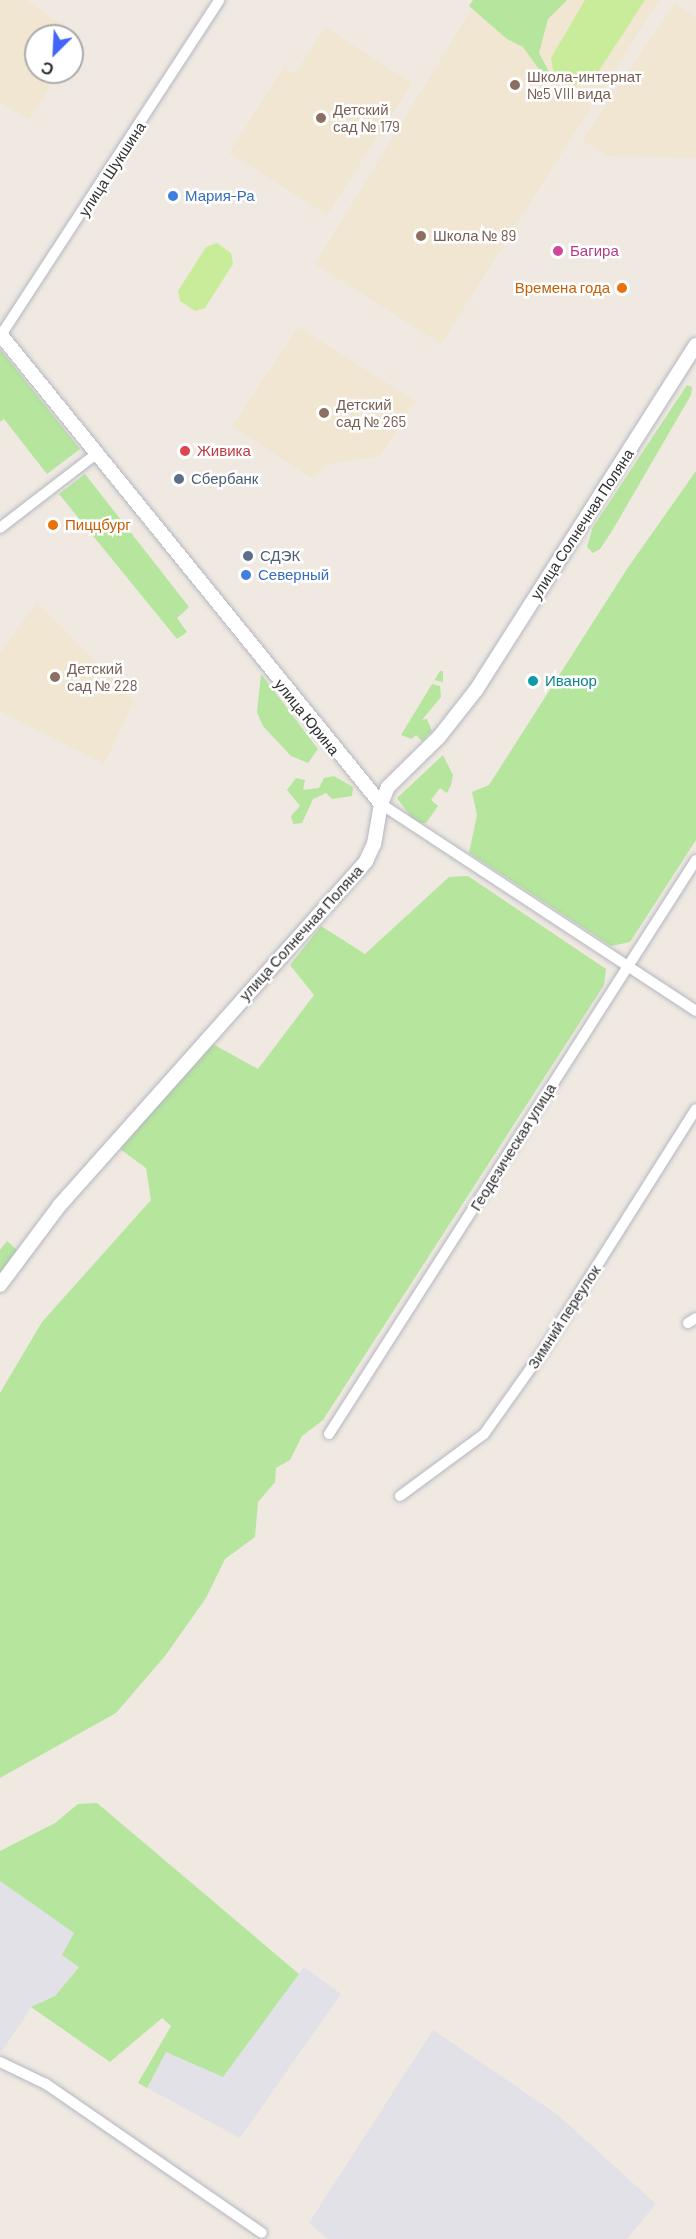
<!DOCTYPE html>
<meta charset="utf-8">
<style>
body{margin:0}
#map{position:relative;width:696px;height:2239px;overflow:hidden;background:#efe9e1;font-family:Barlow,sans-serif}
div>[style]{position:absolute}
[style*='--x']{left:calc(var(--x)*1px);top:calc(var(--y)*1px);width:calc(var(--w)*1px);rotate:calc(var(--a)*1deg)}
.industrial>*{inset:0;background:#e3e1e8}
.education>*{inset:0;background:#f0e6d1}
.green>*{inset:0;background:#b6e59e}
.pitch>*{inset:0;background:#c9ec9a}
.roads{filter:drop-shadow(0 0 2px #b4b7c1) drop-shadow(0 0 2px #b4b7c1)}
.street>*{height:10px;margin:-5px;padding:0 5px;transform-origin:5px;border-radius:5px;background:#fff}
.secondary>*{height:14px;margin:-7px;padding:0 7px;transform-origin:7px;border-radius:7px;background:#fff}
.dots>*{width:16px;height:16px;translate:-50% -50%;box-sizing:border-box;border:3px solid #fff;border-radius:50%}
span{translate:-50% -50%;white-space:nowrap;text-align:center;line-height:1.15;-webkit-text-stroke:5px #fff;paint-order:stroke}
.education-label{font-size:15px;color:#785e54}
.left{translate:0 -50%;text-align:left}
.street-label{font-size:15px;color:#2e2e2e}
.shop-label{font-size:15px;color:#366cbe}
.hotel-label{font-size:15px;color:#b23c85}
.food-label{font-size:15px;color:#c56008}
.right{translate:-100% -50%;text-align:right}
.health-label{font-size:15px;color:#be3a42}
.service-label{font-size:15px;color:#4e5e75}
.culture-label{font-size:15px;color:#0d838f}
.north{position:absolute;left:24px;top:24px;width:60px;height:60px;box-sizing:border-box;background:#fff;border:2px solid #ababab;border-radius:50%;rotate:204deg;font-size:16px;font-weight:700;line-height:24px;text-align:center;color:#2e2e2e}
.north::after{content:'';display:block;margin:auto;width:21px;height:27px;background:#4264fb;clip-path:polygon(50% 0,100% 100%,50% 72%,0 100%)}
</style>
<div id="map">
<div class="industrial">
<div style="clip-path:polygon(0 1881px,74px 1933px,79px 1966px,55px 1996px,31px 2008px,0 2054px)"></div>
<div style="clip-path:polygon(304px 1967px,341px 1994px,240px 2138px,147px 2088px,166px 2051px,223px 2077px)"></div>
<div style="clip-path:polygon(433px 2030px,558px 2115px,656px 2204px,627px 2239px,328px 2239px,309px 2223px)"></div>
</div>
<div class="education">
<div style="clip-path:polygon(0 0,25px 0,82px 37px,72px 53px,72px 36px,36px 36px,36px 72px,60px 72px,29px 120px,0 102px)"></div>
<div style="clip-path:polygon(477px 0,659px 0,441px 344px,315px 264px)"></div>
<div style="clip-path:polygon(675px 3px,696px 17px,696px 158px,608px 156px,582px 140px)"></div>
<div style="clip-path:polygon(325px 27px,412px 83px,327px 215px,229px 153px,284px 67px,295px 74px)"></div>
<div style="clip-path:polygon(298px 327px,415px 401px,380px 456px,325px 465px,313px 479px,232px 426px)"></div>
<div style="clip-path:polygon(37px 602px,134px 701px,104px 764px,0 711px,0 653px)"></div>
</div>
<div class="green">
<div style="clip-path:polygon(473px 0,567px 0,548px 19px,539px 53px,553px 79px,549px 83px,523px 47px,507px 39px,469px 6px)"></div>
<div style="clip-path:polygon(0 349px,80px 449px,47px 474px,4px 419px,0 422px)"></div>
<div style="clip-path:polygon(687px 385px,692px 387px,691px 395px,612px 531px,600px 549px,593px 553px,587px 547px,593px 527px)"></div>
<div style="clip-path:polygon(696px 471px,696px 840px,630px 942px,611px 946px,469px 853px,477px 815px,472px 792px,489px 785px,627px 569px)"></div>
<div style="clip-path:polygon(85px 474px,189px 607px,177px 618px,187px 632px,177px 639px,59px 494px)"></div>
<div style="clip-path:polygon(440px 671px,443px 671px,443px 682px,435px 680px,432px 684px,440px 686px,441px 697px,422px 720px,427px 719px,432px 731px,422px 741px,416px 735px,412px 739px,401px 735px)"></div>
<div style="clip-path:polygon(261px 674px,318px 749px,308px 763px,291px 756px,263px 726px,257px 712px)"></div>
<div style="clip-path:polygon(443px 755px,453px 775px,451px 785px,447px 793px,440px 788px,431px 800px,438px 806px,426px 823px,421px 823px,411px 817px,397px 798px)"></div>
<div style="clip-path:polygon(334px 776px,353px 787px,352px 796px,332px 799px,326px 793px,313px 799px,302px 823px,293px 824px,291px 816px,300px 806px,287px 790px,296px 778px,305px 780px,303px 790px,319px 788px,324px 778px)"></div>
<div style="clip-path:polygon(468px 876px,606px 969px,604px 985px,323px 1420px,302px 1436px,290px 1460px,276px 1468px,275px 1482px,258px 1502px,255px 1537px,225px 1559px,206px 1598px,165px 1656px,116px 1713px,0 1778px,0 1393px,42px 1322px,151px 1200px,146px 1168px,120px 1149px,137px 1125px,211px 1043px,258px 1069px,314px 995px,290px 965px,321px 926px,365px 954px,449px 877px)"></div>
<div style="clip-path:polygon(7px 1241px,18px 1251px,0 1273px,0 1250px)"></div>
<div style="clip-path:polygon(97px 1803px,299px 1974px,223px 2077px,166px 2052px,147px 2088px,138px 2083px,171px 2026px,162px 2018px,110px 2062px,31px 2007px,55px 1996px,79px 1967px,62px 1955px,74px 1933px,0 1881px,0 1851px,55px 1823px,78px 1804px)"></div>
</div>
<div class="pitch">
<div style="clip-path:polygon(585px 0,645px 0,596px 75px,576px 85px,562px 81px,553px 69px,551px 58px)"></div>
<div style="clip-path:polygon(217px 243px,231px 253px,233px 264px,205px 308px,195px 311px,180px 301px,178px 291px,206px 247px)"></div>
</div>
<div class="roads">
<div class="street">
<div style="--x:1;--y:335;--w:400;--a:-56.9"></div>
<div style="--x:0;--y:528;--w:121;--a:-37.6"></div>
<div style="--x:381;--y:804;--w:377;--a:33.3"></div>
<div style="--x:688;--y:1323;--w:9;--a:-32"></div>
<div style="--x:329;--y:1434;--w:681;--a:-57.41"></div>
<div style="--x:400;--y:1496;--w:104;--a:-36.4"></div>
<div style="--x:484;--y:1434;--w:102;--a:-54.6"></div>
<div style="--x:543;--y:1351;--w:286;--a:-57.7"></div>
<div style="--x:0;--y:2062;--w:51;--a:25.6"></div>
<div style="--x:46;--y:2084;--w:262;--a:34.6"></div>
</div>
<div class="secondary">
<div style="--x:0;--y:334;--w:605;--a:50.97"></div>
<div style="--x:0;--y:1285;--w:99;--a:-53.2"></div>
<div style="--x:59;--y:1206;--w:462;--a:-48.3"></div>
<div style="--x:366;--y:861;--w:19;--a:-65"></div>
<div style="--x:374;--y:844;--w:41;--a:-80.1"></div>
<div style="--x:381;--y:804;--w:18;--a:-68"></div>
<div style="--x:388;--y:787;--w:71;--a:-44.4"></div>
<div style="--x:439;--y:737;--w:60;--a:-51.8"></div>
<div style="--x:476;--y:690;--w:409;--a:-57.5"></div>
</div>
</div>
<div class="dots">
<div style="left:515px;top:85px;background:#8d6e63"></div>
<div style="left:321px;top:118px;background:#8d6e63"></div>
<div style="left:173px;top:196px;background:#3f7fe0"></div>
<div style="left:421px;top:236px;background:#8d6e63"></div>
<div style="left:558px;top:251px;background:#d1479c"></div>
<div style="left:622px;top:288px;background:#e8710a"></div>
<div style="left:324px;top:413px;background:#8d6e63"></div>
<div style="left:185px;top:451px;background:#e0444e"></div>
<div style="left:179px;top:479px;background:#5c6f8a"></div>
<div style="left:53px;top:525px;background:#e8710a"></div>
<div style="left:248px;top:556px;background:#5c6f8a"></div>
<div style="left:246px;top:575px;background:#3f7fe0"></div>
<div style="left:55px;top:677px;background:#8d6e63"></div>
<div style="left:533px;top:681px;background:#0f9aa8"></div>
</div>
<div class="education-label">
<span class="left" style="left:527px;top:85px">Школа-интернат<br>№5 VIII вида</span>
<span class="left" style="left:333px;top:118px">Детский<br>сад № 179</span>
<span class="left" style="left:433px;top:236px">Школа № 89</span>
<span class="left" style="left:336px;top:413px">Детский<br>сад № 265</span>
<span class="left" style="left:67px;top:677px">Детский<br>сад № 228</span>
</div>
<div class="street-label">
<span style="left:112px;top:169px;rotate:-57deg">улица Шукшина</span>
<span style="left:582px;top:524px;rotate:-57deg">улица Солнечная Поляна</span>
<span style="left:307px;top:717px;rotate:51deg">улица Юрина</span>
<span style="left:301px;top:933px;rotate:-48deg">улица Солнечная Поляна</span>
<span style="left:513px;top:1147px;rotate:-58deg">Геодезическая улица</span>
<span style="left:564px;top:1317px;rotate:-57deg">Зимний переулок</span>
</div>
<div class="shop-label">
<span class="left" style="left:185px;top:196px">Мария-Ра</span>
<span class="left" style="left:258px;top:575px">Северный</span>
</div>
<div class="hotel-label">
<span class="left" style="left:570px;top:251px">Багира</span>
</div>
<div class="food-label">
<span class="right" style="left:610px;top:288px">Времена года</span>
<span class="left" style="left:65px;top:525px">Пиццбург</span>
</div>
<div class="health-label">
<span class="left" style="left:197px;top:451px">Живика</span>
</div>
<div class="service-label">
<span class="left" style="left:191px;top:479px">Сбербанк</span>
<span class="left" style="left:260px;top:556px">СДЭК</span>
</div>
<div class="culture-label">
<span class="left" style="left:545px;top:681px">Иванор</span>
</div>
<div class="north">С</div>
</div>
